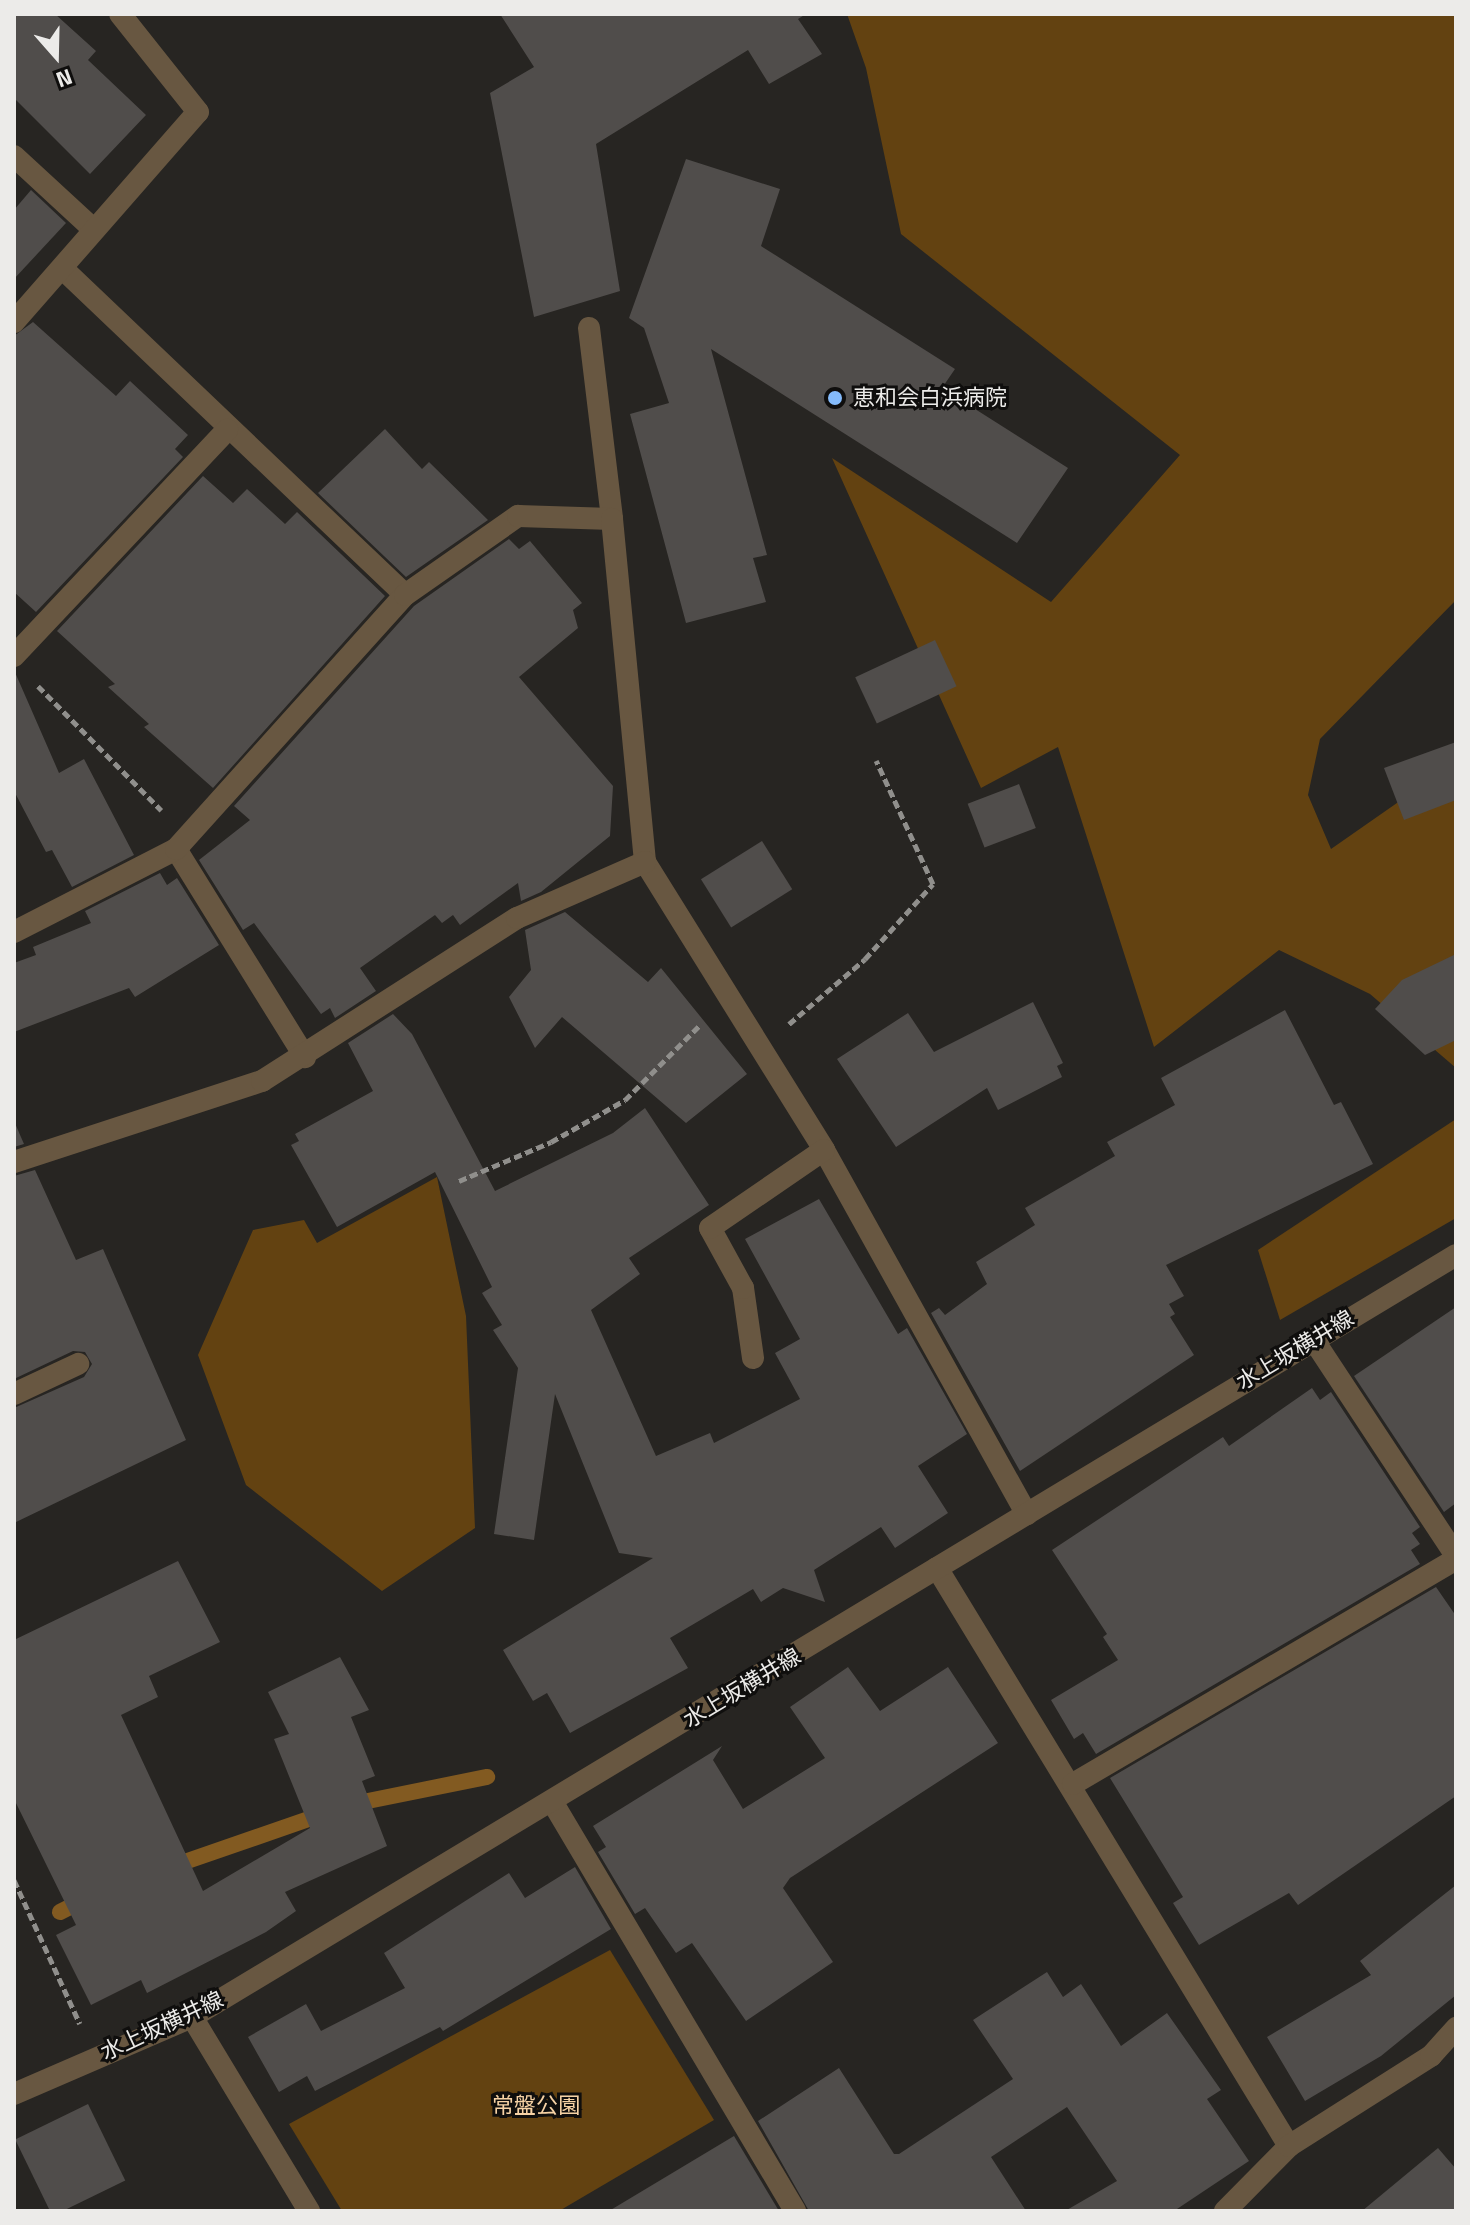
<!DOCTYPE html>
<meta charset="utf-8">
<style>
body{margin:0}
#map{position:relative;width:1470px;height:2225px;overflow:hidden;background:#272522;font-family:"Titillium Web","Noto Sans JP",sans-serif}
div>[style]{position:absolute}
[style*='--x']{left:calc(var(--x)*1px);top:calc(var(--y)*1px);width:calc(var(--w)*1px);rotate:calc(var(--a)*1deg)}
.green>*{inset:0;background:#634211}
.stream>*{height:16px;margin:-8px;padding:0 8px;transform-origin:8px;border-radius:8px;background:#825a21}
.building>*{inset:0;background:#504d4b;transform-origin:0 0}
.path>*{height:5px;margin-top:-2.5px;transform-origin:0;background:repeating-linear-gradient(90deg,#908f8c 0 8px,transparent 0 12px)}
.service>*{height:22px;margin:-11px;padding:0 11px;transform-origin:11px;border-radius:11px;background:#685741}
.minor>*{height:22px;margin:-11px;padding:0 11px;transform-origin:11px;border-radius:11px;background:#685741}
.dots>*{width:22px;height:22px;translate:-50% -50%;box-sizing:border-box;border:4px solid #0f0e0d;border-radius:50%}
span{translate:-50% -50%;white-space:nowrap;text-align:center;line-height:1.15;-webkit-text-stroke:6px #0f0e0d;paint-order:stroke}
.poi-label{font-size:22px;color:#ecebe9}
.left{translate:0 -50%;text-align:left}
.street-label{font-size:22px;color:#ecebe9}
.park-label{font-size:22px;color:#f6d2a5}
.frame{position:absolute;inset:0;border:16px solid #ecebe9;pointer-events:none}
.north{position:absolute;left:16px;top:16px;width:80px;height:80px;-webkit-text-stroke:6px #0f0e0d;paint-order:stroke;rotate:160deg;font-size:22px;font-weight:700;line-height:32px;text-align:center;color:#ecebe9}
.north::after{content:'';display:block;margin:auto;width:28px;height:36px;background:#ecebe9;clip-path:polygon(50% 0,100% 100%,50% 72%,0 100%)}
</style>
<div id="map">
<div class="green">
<div style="clip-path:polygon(847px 14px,1456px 14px,1456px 600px,1320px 739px,1308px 795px,1331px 849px,1417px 789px,1456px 785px,1456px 1068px,1370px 994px,1279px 950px,1154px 1047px,1058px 747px,981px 788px,832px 458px,1051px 602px,1180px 455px,901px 234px,866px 68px)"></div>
<div style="clip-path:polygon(1456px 1119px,1456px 1218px,1280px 1320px,1258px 1250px)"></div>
<div style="clip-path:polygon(437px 1177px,466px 1316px,475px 1528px,382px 1591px,246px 1485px,198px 1355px,253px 1230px,304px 1220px,317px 1243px)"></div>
<div style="clip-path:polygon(610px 1950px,714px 2120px,559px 2211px,342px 2211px,289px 2124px)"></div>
</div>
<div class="stream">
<div style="--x:348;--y:1805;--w:142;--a:-11.4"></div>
<div style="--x:170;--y:1867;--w:165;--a:-19.1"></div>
<div style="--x:60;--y:1912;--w:28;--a:-27"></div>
</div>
<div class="building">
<div style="clip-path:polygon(14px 14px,55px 14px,96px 51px,88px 60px,146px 115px,90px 174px,14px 98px)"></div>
<div style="clip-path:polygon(500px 14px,806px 14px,798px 19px,822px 54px,769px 84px,748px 50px,596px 144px,620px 291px,534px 317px,490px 93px,534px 67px)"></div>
<div style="clip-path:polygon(686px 159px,780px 189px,761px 246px,955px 369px,942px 388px,1068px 468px,1017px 543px,711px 349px,767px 555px,753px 558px,766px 602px,686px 623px,630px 414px,669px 403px,644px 328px,629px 318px)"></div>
<div style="clip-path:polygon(31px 190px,66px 223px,14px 279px,14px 210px)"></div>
<div style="clip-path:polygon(33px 322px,116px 396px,130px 381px,188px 435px,175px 449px,183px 457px,36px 612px,14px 592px,14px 336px)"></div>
<div style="clip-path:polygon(385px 429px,422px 469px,429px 462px,488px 520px,406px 577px,318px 493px)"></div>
<div style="clip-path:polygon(203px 476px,233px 503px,247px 489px,285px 524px,297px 512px,385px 596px,213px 788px,144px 727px,149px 724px,108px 687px,115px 684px,57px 631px)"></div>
<div style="clip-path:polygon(509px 539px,519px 549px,530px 541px,582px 603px,573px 610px,578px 628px,519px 677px,613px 786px,610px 836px,541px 892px,521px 901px,518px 883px,460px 925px,453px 915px,442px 923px,435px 915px,360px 968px,376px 991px,335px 1018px,330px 1008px,321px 1014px,254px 923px,243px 930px,199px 860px,250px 820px,234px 806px,414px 606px)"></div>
<div style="left:935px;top:640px;width:51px;height:88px;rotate:65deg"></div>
<div style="clip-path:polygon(14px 670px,59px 773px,84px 759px,134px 855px,72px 887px,52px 850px,46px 852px,14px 791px)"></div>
<div style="clip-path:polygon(1456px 742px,1456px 800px,1404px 820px,1384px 768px)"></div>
<div style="left:1019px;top:784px;width:47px;height:55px;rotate:69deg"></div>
<div style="left:762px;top:841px;width:57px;height:72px;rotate:58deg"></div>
<div style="clip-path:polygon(160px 873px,167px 885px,177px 878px,219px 945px,135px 997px,129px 988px,14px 1032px,14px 963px,36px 955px,33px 947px,91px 923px,85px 911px)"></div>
<div style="clip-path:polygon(565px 912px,648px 982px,661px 968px,747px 1074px,686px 1123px,562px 1017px,535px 1048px,509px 997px,531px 970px,525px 930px)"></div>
<div style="clip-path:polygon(1456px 954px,1456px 1040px,1425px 1055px,1375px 1009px,1402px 980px)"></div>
<div style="clip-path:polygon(1033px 1002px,1063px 1063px,1057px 1066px,1062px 1077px,998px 1110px,987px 1088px,896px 1147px,837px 1059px,908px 1013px,934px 1052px)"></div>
<div style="clip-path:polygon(1285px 1010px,1334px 1105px,1341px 1102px,1373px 1164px,1166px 1265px,1184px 1296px,1169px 1304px,1175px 1314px,1170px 1317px,1194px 1355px,1020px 1471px,931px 1313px,939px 1308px,945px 1315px,987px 1284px,976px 1262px,1035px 1225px,1025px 1208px,1115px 1156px,1107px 1142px,1175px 1105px,1161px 1078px)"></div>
<div style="clip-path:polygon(393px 1014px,412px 1034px,495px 1191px,613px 1133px,645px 1108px,709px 1205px,629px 1258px,640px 1274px,591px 1310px,656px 1456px,710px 1433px,714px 1443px,800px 1399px,775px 1353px,800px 1339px,745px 1239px,819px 1199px,898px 1334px,907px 1328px,967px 1434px,918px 1466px,948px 1513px,895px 1548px,881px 1527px,814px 1570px,825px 1602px,783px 1588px,761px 1602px,753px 1589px,670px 1638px,688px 1668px,570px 1733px,547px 1693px,533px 1701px,503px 1650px,653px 1558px,619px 1553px,555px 1394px,534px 1540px,494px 1534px,518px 1368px,493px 1330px,502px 1325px,482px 1293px,492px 1287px,435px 1172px,337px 1227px,291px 1145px,299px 1141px,295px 1134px,373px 1091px,348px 1043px)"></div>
<div style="clip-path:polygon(14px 1121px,24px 1144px,14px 1147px)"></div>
<div style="clip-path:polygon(35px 1170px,76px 1260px,103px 1249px,186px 1440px,14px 1523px,14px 1408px,84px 1377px,92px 1364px,85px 1352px,73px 1351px,14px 1379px,14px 1176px)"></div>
<div style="clip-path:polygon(1456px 1307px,1456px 1503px,1444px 1512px,1354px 1376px)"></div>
<div style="clip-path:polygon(1312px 1388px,1320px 1400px,1331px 1392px,1420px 1527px,1412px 1533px,1420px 1544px,1411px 1550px,1420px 1564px,1096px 1754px,1083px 1733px,1074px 1739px,1051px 1700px,1118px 1660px,1103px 1637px,1107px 1634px,1052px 1550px,1223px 1437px,1229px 1446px)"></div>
<div style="clip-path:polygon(178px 1561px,220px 1642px,149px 1676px,158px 1697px,121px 1715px,203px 1891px,310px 1828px,274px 1739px,289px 1734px,268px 1692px,340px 1657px,369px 1710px,351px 1717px,375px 1776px,362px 1781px,387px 1846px,285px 1892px,296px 1911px,266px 1932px,147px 1993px,141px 1980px,91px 2005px,56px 1935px,76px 1925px,14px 1799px,14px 1640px)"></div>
<div style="clip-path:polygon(1436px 1587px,1456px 1616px,1456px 1796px,1298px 1905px,1289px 1893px,1199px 1945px,1173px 1903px,1183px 1897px,1110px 1778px)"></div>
<div style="clip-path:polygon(848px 1667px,880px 1711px,948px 1667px,998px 1743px,790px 1878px,783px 1888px,833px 1962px,746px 2021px,692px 1943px,676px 1953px,645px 1908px,635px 1914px,598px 1852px,606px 1847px,593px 1826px,722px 1746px,713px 1760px,743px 1809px,825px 1758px,790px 1707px)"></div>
<div style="clip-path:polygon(575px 1867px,611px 1929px,443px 2031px,440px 2027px,315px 2091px,307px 2076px,279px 2092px,248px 2037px,306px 2004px,321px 2031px,405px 1988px,384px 1953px,509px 1873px,525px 1898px)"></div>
<div style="clip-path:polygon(1456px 1885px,1456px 1995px,1381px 2056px,1305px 2101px,1267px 2037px,1371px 1975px,1360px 1961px)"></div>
<div style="clip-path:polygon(1047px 1972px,1063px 1997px,1081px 1984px,1121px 2046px,1167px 2013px,1221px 2090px,1207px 2099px,1249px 2161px,1174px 2211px,1065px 2211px,1117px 2181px,1067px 2107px,991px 2157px,1026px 2211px,809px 2211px,758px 2121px,839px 2068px,894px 2154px,899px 2154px,1013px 2079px,973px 2020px)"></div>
<div style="left:88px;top:2104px;width:85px;height:81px;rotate:64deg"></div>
<div style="clip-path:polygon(734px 2136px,779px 2211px,609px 2211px)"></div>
<div style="clip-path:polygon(1438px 2148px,1456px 2169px,1456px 2211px,1362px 2211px)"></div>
</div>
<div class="path">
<div style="--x:38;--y:686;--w:175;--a:45.2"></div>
<div style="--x:789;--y:1024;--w:100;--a:-40.5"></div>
<div style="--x:865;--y:959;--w:101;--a:-47.8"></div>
<div style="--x:933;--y:884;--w:136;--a:-114.7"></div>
<div style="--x:459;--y:1181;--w:100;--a:-23"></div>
<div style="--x:551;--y:1142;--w:85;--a:-29.6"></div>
<div style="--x:625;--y:1100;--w:106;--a:-45"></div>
<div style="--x:14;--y:1880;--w:158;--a:65.4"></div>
</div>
<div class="service">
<div style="--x:589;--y:328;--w:192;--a:83.1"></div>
</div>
<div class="minor">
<div style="--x:14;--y:156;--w:106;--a:42.7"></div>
<div style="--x:63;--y:269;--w:472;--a:43.6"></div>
<div style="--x:14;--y:322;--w:279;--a:-48.8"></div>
<div style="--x:198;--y:112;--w:125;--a:-128.5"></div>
<div style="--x:14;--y:656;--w:311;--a:-46.7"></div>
<div style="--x:176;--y:849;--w:245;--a:58.2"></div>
<div style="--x:14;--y:932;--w:182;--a:-27.1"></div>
<div style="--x:176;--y:849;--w:342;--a:-48"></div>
<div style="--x:405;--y:595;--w:138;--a:-35"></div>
<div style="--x:518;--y:516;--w:94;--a:1.8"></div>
<div style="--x:612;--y:519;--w:345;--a:84.5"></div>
<div style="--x:645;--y:862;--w:339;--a:58.1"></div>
<div style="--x:824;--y:1150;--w:417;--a:60.9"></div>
<div style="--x:14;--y:1162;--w:261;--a:-18.1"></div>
<div style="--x:262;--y:1081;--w:303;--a:-32.6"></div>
<div style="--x:517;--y:918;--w:140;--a:-23.6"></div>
<div style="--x:1313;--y:1339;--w:260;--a:56.6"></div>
<div style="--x:753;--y:1358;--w:71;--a:-98.1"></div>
<div style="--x:743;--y:1288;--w:68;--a:-118.8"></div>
<div style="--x:710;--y:1228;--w:138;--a:-34.4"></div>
<div style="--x:14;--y:1394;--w:71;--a:-25.1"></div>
<div style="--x:937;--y:1568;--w:677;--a:58.66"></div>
<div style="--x:1073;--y:1784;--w:444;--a:-30.4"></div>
<div style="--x:553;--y:1803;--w:474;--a:59.3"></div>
<div style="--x:192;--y:2017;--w:227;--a:58.9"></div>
<div style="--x:14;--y:2094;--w:194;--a:-23.4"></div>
<div style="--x:192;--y:2017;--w:1476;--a:-31.08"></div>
<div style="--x:1225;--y:2211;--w:91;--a:-45.4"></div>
<div style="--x:1289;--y:2146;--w:168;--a:-32.4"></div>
<div style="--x:1431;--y:2056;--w:38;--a:-48"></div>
</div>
<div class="dots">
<div style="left:835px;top:398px;background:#85bbfb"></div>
</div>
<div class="poi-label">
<span class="left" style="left:853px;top:398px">恵和会白浜病院</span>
</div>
<div class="street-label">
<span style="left:1295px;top:1350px;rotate:-31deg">水上坂横井線</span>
<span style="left:742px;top:1688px;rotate:-31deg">水上坂横井線</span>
<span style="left:162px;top:2026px;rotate:-25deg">水上坂横井線</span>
</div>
<div class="park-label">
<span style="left:536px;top:2106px">常盤公園</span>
</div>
<div class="frame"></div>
<div class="north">N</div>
</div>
